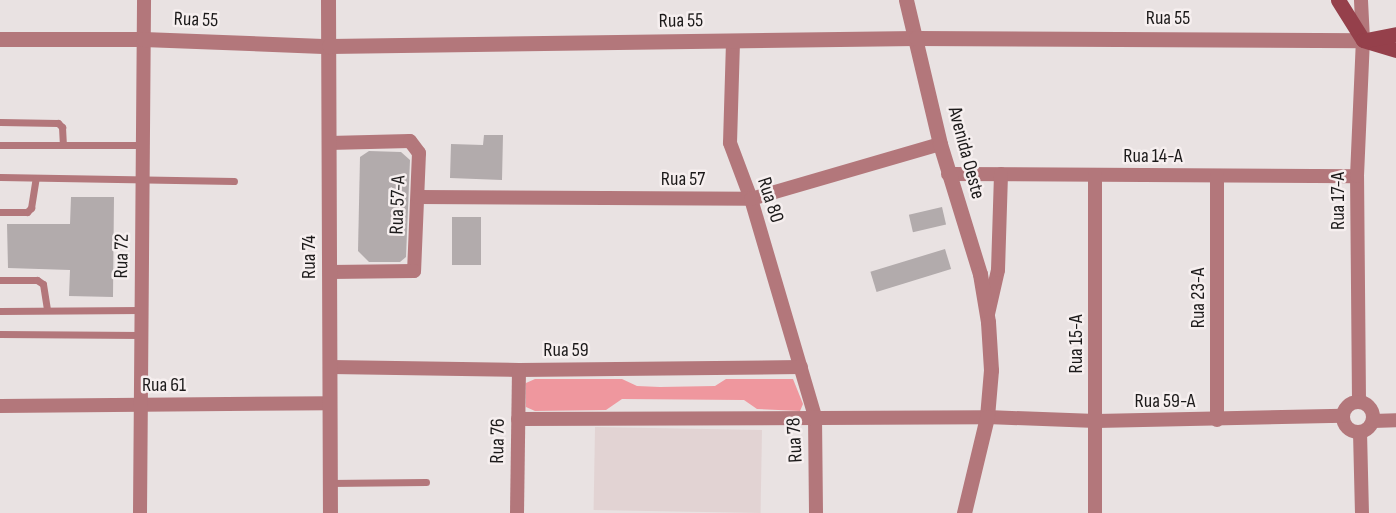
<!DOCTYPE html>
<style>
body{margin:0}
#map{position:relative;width:1396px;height:513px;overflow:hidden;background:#e9e2e2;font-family:"Sofia Sans Condensed",sans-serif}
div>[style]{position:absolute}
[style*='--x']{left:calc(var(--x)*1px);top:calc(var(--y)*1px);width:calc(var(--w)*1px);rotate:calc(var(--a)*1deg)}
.built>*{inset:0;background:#e2d3d3;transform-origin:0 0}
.green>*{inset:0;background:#ef979e}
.building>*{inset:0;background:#b2abac;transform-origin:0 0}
.service>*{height:7px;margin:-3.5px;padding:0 3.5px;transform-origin:3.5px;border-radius:3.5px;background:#b3777b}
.minor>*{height:14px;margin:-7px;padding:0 7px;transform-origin:7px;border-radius:7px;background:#b3777b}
.minor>.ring{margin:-7px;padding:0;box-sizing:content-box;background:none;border:14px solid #b3777b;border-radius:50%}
.tertiary>*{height:15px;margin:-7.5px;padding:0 7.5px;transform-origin:7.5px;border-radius:7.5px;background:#b3777b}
.secondary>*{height:15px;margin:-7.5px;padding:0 7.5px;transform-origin:7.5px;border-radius:7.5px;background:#95404b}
span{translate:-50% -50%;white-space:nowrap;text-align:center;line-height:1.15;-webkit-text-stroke:5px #f6efef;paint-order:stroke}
.street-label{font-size:20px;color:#1c1a1a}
</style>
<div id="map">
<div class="built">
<div style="left:762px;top:430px;width:83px;height:167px;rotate:91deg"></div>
</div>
<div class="green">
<div style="clip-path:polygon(535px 379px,622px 379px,637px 386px,660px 387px,715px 386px,726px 379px,793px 379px,803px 404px,800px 411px,757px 409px,744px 400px,622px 399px,606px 410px,535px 411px,526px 407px,526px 383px)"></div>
</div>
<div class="building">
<div style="clip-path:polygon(484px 135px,503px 135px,502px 180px,450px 178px,451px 144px,483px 145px)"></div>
<div style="clip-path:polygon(369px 151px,401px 152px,410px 160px,406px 257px,400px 262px,369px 262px,358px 251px,360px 157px)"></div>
<div style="clip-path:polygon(71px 197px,114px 197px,113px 297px,69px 296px,70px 270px,8px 268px,7px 224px,70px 224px)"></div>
<div style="left:942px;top:207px;width:18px;height:34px;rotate:77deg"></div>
<div style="left:452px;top:217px;width:29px;height:48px"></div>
<div style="left:945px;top:249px;width:21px;height:78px;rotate:73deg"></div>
</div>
<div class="service">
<div style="--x:0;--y:122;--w:58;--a:1"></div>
<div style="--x:58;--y:123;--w:6;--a:45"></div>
<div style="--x:62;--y:127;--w:18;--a:87"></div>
<div style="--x:0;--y:145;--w:142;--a:0"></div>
<div style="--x:0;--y:177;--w:234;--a:1"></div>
<div style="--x:0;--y:212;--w:27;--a:0"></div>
<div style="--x:27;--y:212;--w:6;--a:-45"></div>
<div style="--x:31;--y:208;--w:30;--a:-81"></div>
<div style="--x:0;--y:280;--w:37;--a:0"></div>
<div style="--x:37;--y:280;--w:7;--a:34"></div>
<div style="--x:43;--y:284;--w:25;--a:81"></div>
<div style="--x:0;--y:311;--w:141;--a:-0.4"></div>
<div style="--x:0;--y:334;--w:141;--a:0.4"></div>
<div style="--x:329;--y:483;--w:97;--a:-0.6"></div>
</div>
<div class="minor">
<div style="--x:733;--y:42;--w:101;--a:91.7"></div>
<div style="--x:730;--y:143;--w:60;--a:69.4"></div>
<div style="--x:751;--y:199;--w:227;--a:73.6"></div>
<div style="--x:815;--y:417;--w:96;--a:89.4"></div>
<div style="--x:329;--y:143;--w:81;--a:-1.4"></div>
<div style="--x:410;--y:141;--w:15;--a:53"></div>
<div style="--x:419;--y:153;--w:118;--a:92.4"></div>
<div style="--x:414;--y:271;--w:84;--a:179.3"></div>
<div style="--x:948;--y:174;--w:409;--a:0.3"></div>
<div style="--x:418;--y:197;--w:333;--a:0.3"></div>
<div style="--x:751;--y:199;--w:197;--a:-16.2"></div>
<div style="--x:988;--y:314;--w:45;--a:-77.2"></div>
<div style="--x:998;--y:270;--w:96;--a:-88.2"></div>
<div style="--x:331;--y:367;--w:188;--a:0.9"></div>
<div style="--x:519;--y:370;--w:282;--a:-0.6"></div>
<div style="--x:1359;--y:401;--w:225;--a:-90.5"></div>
<div style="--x:1357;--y:176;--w:136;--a:-87.5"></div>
<div style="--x:1363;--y:40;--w:40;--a:-92.9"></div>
<div class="ring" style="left:1343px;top:402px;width:16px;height:16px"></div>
<div style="--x:0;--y:406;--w:329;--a:-0.5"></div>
<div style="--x:518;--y:419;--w:469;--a:-0.2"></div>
<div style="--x:987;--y:417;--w:109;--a:2.1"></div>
<div style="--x:1096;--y:421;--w:247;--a:-1.2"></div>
<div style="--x:1217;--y:420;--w:244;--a:-90"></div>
<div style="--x:1373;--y:421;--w:23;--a:-2"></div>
<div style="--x:1360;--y:432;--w:81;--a:88.6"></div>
<div style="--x:140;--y:513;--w:513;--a:-89.55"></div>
<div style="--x:517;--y:513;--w:143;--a:-89.2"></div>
<div style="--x:1095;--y:513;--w:338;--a:-90"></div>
</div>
<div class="tertiary">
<div style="--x:328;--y:0;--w:513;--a:89.78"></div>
<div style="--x:906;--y:0;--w:148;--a:76.7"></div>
<div style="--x:940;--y:144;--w:136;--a:72.9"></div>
<div style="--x:980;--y:274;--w:49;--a:80.5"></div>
<div style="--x:988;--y:322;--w:48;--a:86.4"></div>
<div style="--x:991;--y:370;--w:47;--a:94.9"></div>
<div style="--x:987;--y:417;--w:99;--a:103.5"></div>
<div style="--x:0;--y:39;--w:143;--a:0"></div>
<div style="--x:143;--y:39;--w:186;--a:2.2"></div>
<div style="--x:329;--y:46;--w:587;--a:-0.78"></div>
<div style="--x:916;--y:38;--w:447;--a:0.3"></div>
</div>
<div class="secondary">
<div style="--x:1338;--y:0;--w:47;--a:58"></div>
<div style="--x:1363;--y:40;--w:34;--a:17"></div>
<div style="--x:1366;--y:40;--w:31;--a:-11"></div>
</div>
<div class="street-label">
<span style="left:1168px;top:18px">Rua 55</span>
<span style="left:196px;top:20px;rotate:2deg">Rua 55</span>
<span style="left:681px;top:21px;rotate:-1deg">Rua 55</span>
<span style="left:966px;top:153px;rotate:75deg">Avenida Oeste</span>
<span style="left:1153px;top:156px">Rua 14-A</span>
<span style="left:683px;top:179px">Rua 57</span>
<span style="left:770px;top:200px;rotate:72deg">Rua 80</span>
<span style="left:1338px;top:201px;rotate:-90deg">Rua 17-A</span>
<span style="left:398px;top:205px;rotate:-88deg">Rua 57-A</span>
<span style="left:122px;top:256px;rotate:-89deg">Rua 72</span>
<span style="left:309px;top:257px;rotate:-90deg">Rua 74</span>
<span style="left:1198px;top:298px;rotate:-90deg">Rua 23-A</span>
<span style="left:1076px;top:344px;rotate:-90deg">Rua 15-A</span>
<span style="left:566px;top:350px">Rua 59</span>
<span style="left:164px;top:385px">Rua 61</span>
<span style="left:1165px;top:401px">Rua 59-A</span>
<span style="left:795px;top:440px;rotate:-93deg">Rua 78</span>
<span style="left:498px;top:441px;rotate:-89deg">Rua 76</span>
</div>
</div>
